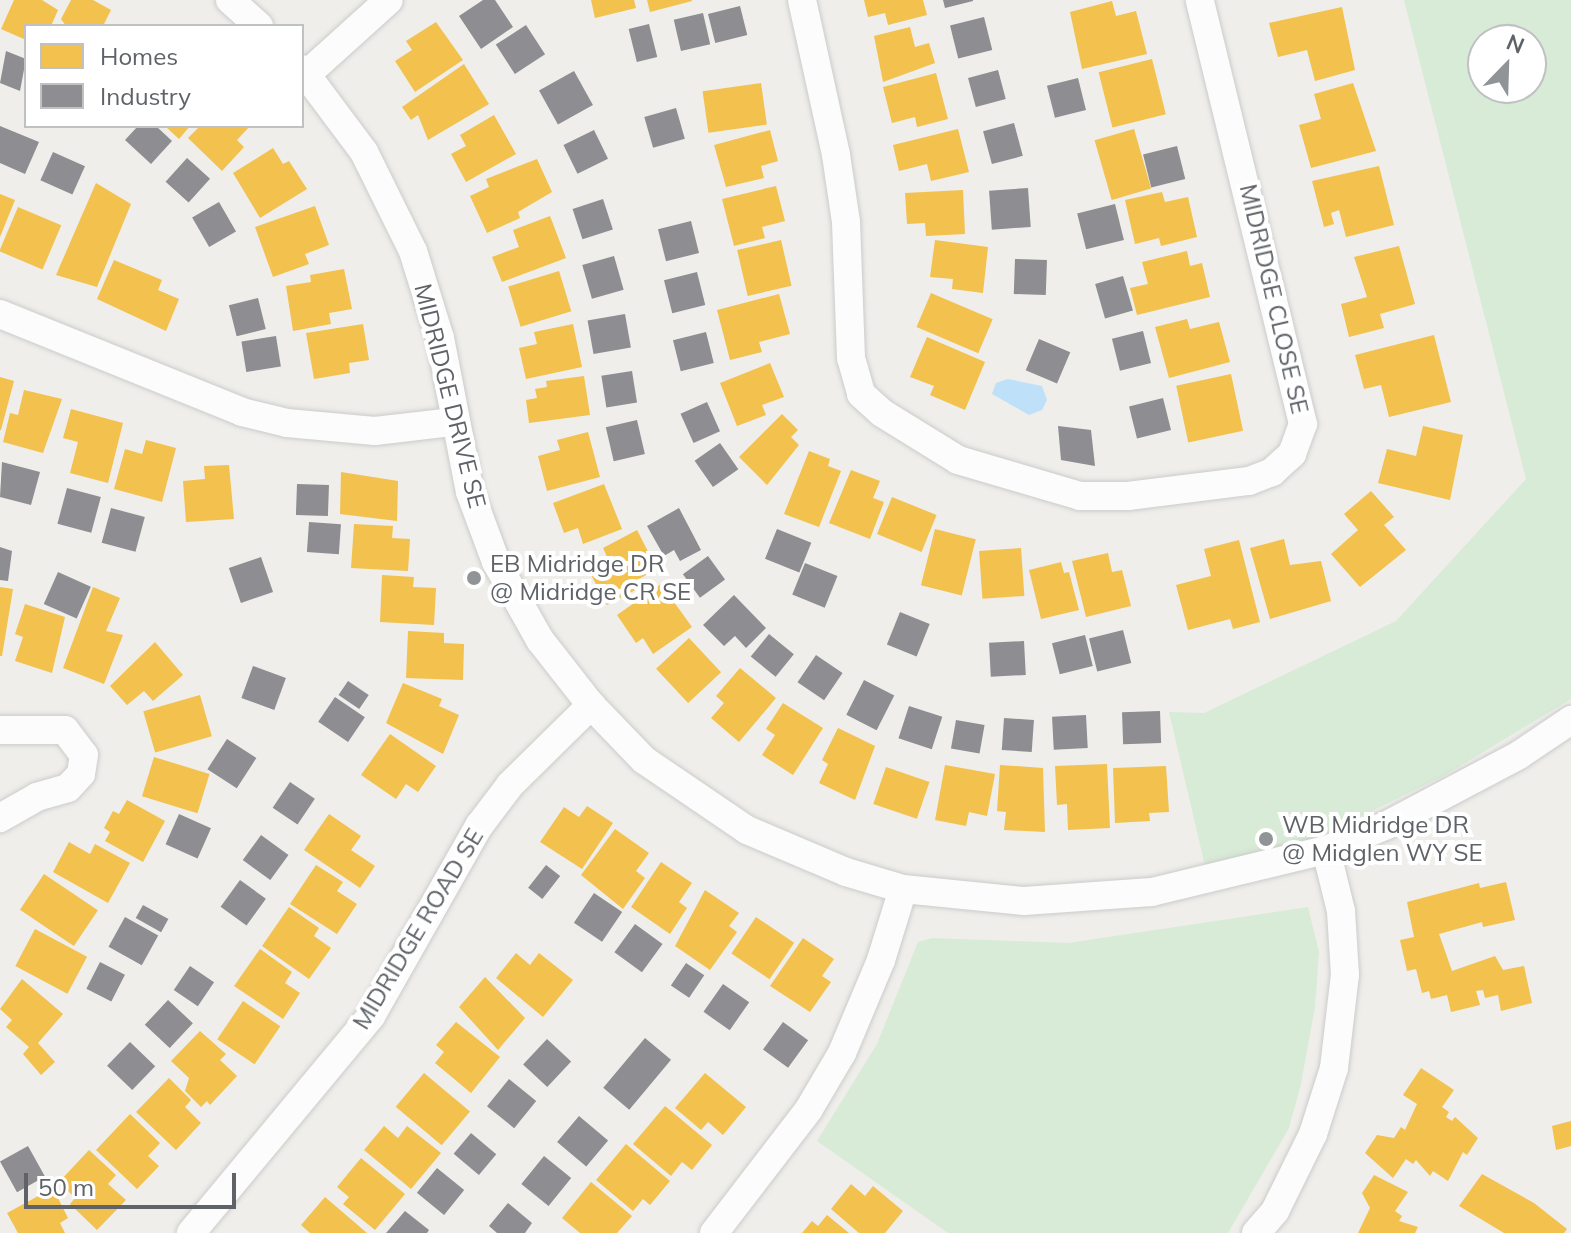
<!DOCTYPE html>
<style>
body{margin:0}
#map{position:relative;width:1571px;height:1233px;overflow:hidden;background:#efeeea;font-family:Mulish,sans-serif}
div>[style]{position:absolute}
[style*='--x']{left:calc(var(--x)*1px);top:calc(var(--y)*1px);width:calc(var(--w)*1px);rotate:calc(var(--a)*1deg)}
.green>*{inset:0;background:#d8ebd6}
.water>*{inset:0;background:#bfe0f9}
.homes>*{inset:0;background:#f2c14e;transform-origin:0 0}
.industry>*{inset:0;background:#8d8d92;transform-origin:0 0}
.roads{filter:drop-shadow(0 0 2px #cbcccc) drop-shadow(0 0 2px #cbcccc)}
.street>*{height:28px;margin:-14px;padding:0 14px;transform-origin:14px;border-radius:14px;background:#fdfcfc}
.dots>*{width:22px;height:22px;translate:-50% -50%;box-sizing:border-box;border:4px solid #fff;border-radius:50%}
span{translate:-50% -50%;white-space:nowrap;text-align:center;line-height:1.15;-webkit-text-stroke:8px #fff;paint-order:stroke}
.street-label{font-size:24px;color:#5f6368}
.poi-label{font-size:24px;color:#5f6368}
.left{translate:0 -50%;text-align:left}
.legend{position:absolute;left:24px;top:24px;width:280px;height:104px;box-sizing:border-box;background:#fff;border:2px solid #bfc1c3;margin:0;padding:10px 14px;list-style:none;font-size:24px;color:#5f6368}
.legend li{display:flex;align-items:center;gap:16px;height:40px}
.legend b{width:40px;border:2px solid #bfc1c3}
.north{position:absolute;left:1467px;top:24px;width:80px;height:80px;box-sizing:border-box;background:#fff;border:2px solid #bfc1c3;border-radius:50%;rotate:23deg;font-size:22px;font-weight:700;line-height:32px;text-align:center;color:#5f6368}
.north::after{content:'';display:block;margin:auto;width:28px;height:36px;background:#919496;clip-path:polygon(50% 0,100% 100%,50% 72%,0 100%)}
.scale{position:absolute;left:24px;top:1173px;width:212px;height:36px;box-sizing:border-box;border:4px solid #5f6368;border-top:0;padding-left:10px;font-size:24px;line-height:28px;white-space:nowrap;color:#5f6368;-webkit-text-stroke:6px #fff;paint-order:stroke}
</style>
<div id="map">
<div class="green">
<div style="clip-path:polygon(evenodd,1404px 0,1571px 0,1571px 699px,1445px 775px,1315px 839px,1205px 866px,1169px 712px,1204px 713px,1396px 621px,1526px 479px,1404px 0,1483px 40px,1531px 40px,1531px 88px,1483px 88px,1483px 40px)"></div>
<div style="clip-path:polygon(1308px 907px,1319px 952px,1315px 1007px,1301px 1084px,1289px 1128px,1228px 1233px,948px 1233px,817px 1141px,877px 1044px,918px 942px,932px 938px,1068px 943px)"></div>
</div>
<div class="water">
<div style="clip-path:polygon(1008px 379px,1042px 386px,1047px 400px,1042px 410px,1029px 415px,992px 394px,996px 383px)"></div>
</div>
<div class="homes">
<div style="clip-path:polygon(14px 0,42px 0,58px 10px,51px 26px,26px 26px,26px 40px,1px 29px)"></div>
<div style="clip-path:polygon(71px 0,93px 0,111px 10px,103px 26px,66px 26px,61px 19px)"></div>
<div style="clip-path:polygon(591px 0,634px 0,636px 8px,595px 18px)"></div>
<div style="clip-path:polygon(647px 0,692px 0,692px 1px,650px 12px)"></div>
<div style="clip-path:polygon(864px 0,923px 0,927px 15px,888px 25px,885px 13px,868px 17px)"></div>
<div style="clip-path:polygon(1112px 1px,1116px 16px,1136px 11px,1147px 54px,1082px 69px,1070px 12px)"></div>
<div style="clip-path:polygon(1342px 7px,1355px 70px,1315px 81px,1307px 50px,1278px 57px,1269px 23px)"></div>
<div style="clip-path:polygon(436px 22px,463px 60px,415px 92px,395px 61px,412px 50px,406px 41px)"></div>
<div style="clip-path:polygon(910px 27px,915px 47px,929px 43px,935px 63px,883px 82px,874px 36px)"></div>
<div style="left:1152px;top:59px;width:57px;height:55px;rotate:76deg"></div>
<div style="clip-path:polygon(464px 64px,489px 104px,428px 140px,418px 115px,411px 120px,402px 107px)"></div>
<div style="clip-path:polygon(936px 73px,948px 119px,917px 127px,915px 117px,892px 123px,883px 87px)"></div>
<div style="left:761px;top:83px;width:42px;height:59px;rotate:82deg"></div>
<div style="clip-path:polygon(1353px 83px,1376px 151px,1311px 168px,1299px 125px,1321px 119px,1314px 94px)"></div>
<div style="clip-path:polygon(494px 115px,516px 154px,466px 182px,451px 154px,466px 146px,460px 135px)"></div>
<div style="clip-path:polygon(165px 126px,190px 126px,179px 139px)"></div>
<div style="clip-path:polygon(200px 126px,250px 126px,237px 140px,244px 147px,222px 171px,188px 138px)"></div>
<div style="clip-path:polygon(958px 129px,969px 172px,931px 181px,927px 164px,899px 171px,893px 145px)"></div>
<div style="left:1134px;top:129px;width:62px;height:41px;rotate:74deg"></div>
<div style="clip-path:polygon(770px 130px,778px 161px,761px 166px,764px 178px,726px 187px,714px 145px)"></div>
<div style="clip-path:polygon(273px 148px,283px 164px,289px 161px,307px 189px,260px 218px,233px 173px)"></div>
<div style="clip-path:polygon(537px 159px,552px 192px,518px 212px,520px 218px,487px 233px,470px 196px,489px 187px,486px 179px)"></div>
<div style="clip-path:polygon(1379px 166px,1394px 225px,1346px 237px,1339px 210px,1331px 213px,1334px 224px,1324px 227px,1312px 181px)"></div>
<div style="clip-path:polygon(96px 183px,131px 204px,97px 287px,56px 275px)"></div>
<div style="clip-path:polygon(776px 186px,785px 221px,762px 227px,765px 238px,734px 246px,722px 199px)"></div>
<div style="clip-path:polygon(963px 190px,965px 234px,926px 236px,925px 223px,907px 224px,905px 193px)"></div>
<div style="clip-path:polygon(1162px 192px,1165px 202px,1188px 197px,1197px 237px,1161px 246px,1159px 238px,1135px 244px,1125px 200px)"></div>
<div style="clip-path:polygon(0 194px,15px 200px,0 237px)"></div>
<div style="clip-path:polygon(315px 206px,329px 245px,305px 254px,309px 264px,273px 277px,255px 227px)"></div>
<div style="left:18px;top:207px;width:47px;height:48px;rotate:23deg"></div>
<div style="clip-path:polygon(550px 216px,566px 258px,502px 282px,492px 257px,519px 247px,513px 230px)"></div>
<div style="left:781px;top:240px;width:47px;height:45px;rotate:77deg"></div>
<div style="clip-path:polygon(935px 240px,988px 247px,983px 293px,952px 289px,953px 279px,930px 277px)"></div>
<div style="clip-path:polygon(1399px 246px,1415px 304px,1380px 314px,1384px 328px,1349px 337px,1341px 304px,1367px 297px,1354px 257px)"></div>
<div style="clip-path:polygon(1187px 251px,1190px 266px,1202px 263px,1210px 297px,1137px 315px,1130px 288px,1148px 284px,1142px 262px)"></div>
<div style="clip-path:polygon(114px 260px,162px 280px,158px 290px,179px 299px,166px 331px,97px 299px)"></div>
<div style="clip-path:polygon(344px 269px,352px 309px,329px 313px,331px 324px,293px 331px,286px 286px,311px 282px,310px 275px)"></div>
<div style="left:559px;top:271px;width:42px;height:53px;rotate:73deg"></div>
<div style="left:931px;top:293px;width:67px;height:37px;rotate:23deg"></div>
<div style="clip-path:polygon(779px 294px,790px 334px,759px 342px,762px 352px,730px 360px,717px 310px)"></div>
<div style="clip-path:polygon(1187px 319px,1190px 329px,1219px 322px,1230px 362px,1169px 378px,1155px 327px)"></div>
<div style="clip-path:polygon(363px 324px,369px 360px,349px 363px,350px 373px,314px 379px,306px 333px)"></div>
<div style="clip-path:polygon(573px 324px,582px 367px,526px 379px,519px 348px,537px 344px,534px 332px)"></div>
<div style="clip-path:polygon(1434px 335px,1451px 402px,1389px 417px,1381px 385px,1364px 389px,1355px 355px)"></div>
<div style="clip-path:polygon(927px 337px,985px 362px,965px 410px,930px 395px,934px 386px,910px 377px)"></div>
<div style="clip-path:polygon(770px 363px,784px 397px,762px 405px,766px 415px,737px 426px,720px 383px)"></div>
<div style="left:1231px;top:374px;width:58px;height:56px;rotate:78deg"></div>
<div style="clip-path:polygon(584px 376px,590px 415px,529px 423px,526px 400px,537px 398px,535px 389px,547px 387px,546px 381px)"></div>
<div style="clip-path:polygon(0 377px,14px 381px,1px 430px,0 430px)"></div>
<div style="clip-path:polygon(24px 390px,62px 399px,43px 453px,3px 442px,10px 413px,18px 415px)"></div>
<div style="clip-path:polygon(71px 409px,123px 423px,108px 483px,70px 473px,78px 442px,63px 438px)"></div>
<div style="clip-path:polygon(782px 414px,798px 430px,791px 437px,799px 445px,767px 485px,739px 457px)"></div>
<div style="clip-path:polygon(1423px 426px,1463px 435px,1450px 500px,1378px 483px,1387px 449px,1416px 456px)"></div>
<div style="clip-path:polygon(588px 432px,600px 477px,547px 491px,538px 456px,560px 450px,557px 440px)"></div>
<div style="clip-path:polygon(146px 440px,176px 448px,162px 502px,114px 489px,125px 449px,142px 454px)"></div>
<div style="clip-path:polygon(809px 451px,830px 459px,828px 466px,841px 471px,819px 527px,784px 514px)"></div>
<div style="clip-path:polygon(229px 465px,234px 519px,186px 522px,183px 481px,205px 479px,204px 466px)"></div>
<div style="clip-path:polygon(851px 470px,880px 481px,873px 498px,884px 502px,870px 539px,829px 523px)"></div>
<div style="clip-path:polygon(341px 472px,398px 481px,397px 521px,340px 514px)"></div>
<div style="clip-path:polygon(604px 484px,622px 529px,583px 544px,578px 528px,564px 533px,553px 503px)"></div>
<div style="clip-path:polygon(1371px 491px,1394px 517px,1384px 525px,1406px 550px,1360px 587px,1331px 554px,1358px 530px,1344px 514px)"></div>
<div style="left:892px;top:497px;width:48px;height:40px;rotate:22deg"></div>
<div style="clip-path:polygon(354px 524px,393px 526px,392px 538px,410px 539px,408px 571px,351px 568px)"></div>
<div style="left:935px;top:529px;width:42px;height:58px;rotate:14deg"></div>
<div style="clip-path:polygon(637px 530px,657px 569px,637px 580px,641px 587px,607px 605px,588px 569px,608px 559px,603px 548px)"></div>
<div style="clip-path:polygon(1284px 539px,1290px 565px,1321px 561px,1331px 601px,1270px 619px,1250px 548px)"></div>
<div style="clip-path:polygon(1239px 540px,1260px 622px,1233px 629px,1230px 619px,1188px 630px,1176px 585px,1211px 576px,1204px 549px)"></div>
<div style="left:1021px;top:548px;width:48px;height:42px;rotate:86deg"></div>
<div style="clip-path:polygon(1108px 553px,1112px 572px,1122px 570px,1131px 606px,1086px 617px,1072px 561px)"></div>
<div style="clip-path:polygon(1061px 562px,1064px 573px,1069px 572px,1079px 610px,1041px 619px,1029px 570px)"></div>
<div style="clip-path:polygon(382px 575px,414px 577px,413px 587px,436px 588px,434px 625px,380px 622px)"></div>
<div style="clip-path:polygon(661px 584px,692px 627px,653px 654px,643px 638px,636px 643px,617px 615px)"></div>
<div style="clip-path:polygon(0 587px,13px 589px,2px 656px,0 656px)"></div>
<div style="clip-path:polygon(93px 587px,120px 598px,106px 631px,123px 635px,104px 684px,63px 668px)"></div>
<div style="clip-path:polygon(25px 604px,65px 617px,52px 673px,15px 661px,23px 637px,15px 634px)"></div>
<div style="clip-path:polygon(408px 631px,444px 633px,444px 643px,464px 644px,463px 680px,406px 678px)"></div>
<div style="left:689px;top:638px;width:47px;height:45px;rotate:47deg"></div>
<div style="clip-path:polygon(155px 642px,183px 675px,153px 701px,144px 691px,127px 705px,110px 686px)"></div>
<div style="clip-path:polygon(740px 668px,776px 698px,739px 742px,711px 718px,724px 703px,716px 696px)"></div>
<div style="clip-path:polygon(403px 683px,442px 699px,439px 706px,459px 715px,443px 754px,386px 723px)"></div>
<div style="left:200px;top:695px;width:43px;height:59px;rotate:74deg"></div>
<div style="clip-path:polygon(783px 703px,823px 728px,793px 775px,762px 755px,775px 735px,766px 729px)"></div>
<div style="clip-path:polygon(838px 728px,875px 746px,855px 800px,819px 783px,828px 764px,822px 760px)"></div>
<div style="clip-path:polygon(390px 734px,436px 766px,418px 792px,406px 784px,396px 799px,361px 775px)"></div>
<div style="left:154px;top:757px;width:58px;height:41px;rotate:17deg"></div>
<div style="clip-path:polygon(1107px 764px,1110px 828px,1068px 830px,1067px 804px,1057px 805px,1055px 766px)"></div>
<div style="clip-path:polygon(945px 765px,995px 774px,987px 816px,969px 812px,966px 826px,935px 820px)"></div>
<div style="clip-path:polygon(1000px 765px,1043px 768px,1045px 832px,1004px 830px,1006px 812px,997px 811px)"></div>
<div style="clip-path:polygon(1166px 766px,1169px 812px,1149px 813px,1150px 821px,1115px 823px,1113px 768px)"></div>
<div style="left:886px;top:767px;width:46px;height:39px;rotate:19deg"></div>
<div style="clip-path:polygon(127px 800px,165px 821px,143px 862px,105px 841px,110px 832px,104px 828px,113px 811px,119px 814px)"></div>
<div style="clip-path:polygon(587px 806px,613px 823px,582px 869px,540px 842px,564px 807px,579px 817px)"></div>
<div style="clip-path:polygon(329px 814px,361px 836px,351px 850px,375px 866px,360px 888px,304px 850px)"></div>
<div style="clip-path:polygon(615px 829px,649px 853px,636px 871px,645px 878px,623px 909px,581px 875px)"></div>
<div style="clip-path:polygon(69px 842px,90px 854px,95px 844px,130px 863px,108px 903px,53px 872px)"></div>
<div style="clip-path:polygon(661px 862px,692px 883px,679px 902px,687px 908px,670px 934px,631px 907px)"></div>
<div style="clip-path:polygon(316px 865px,343px 882px,337px 891px,357px 904px,337px 934px,290px 904px)"></div>
<div style="left:44px;top:874px;width:65px;height:43px;rotate:34deg"></div>
<div style="clip-path:polygon(1506px 882px,1515px 920px,1483px 927px,1482px 922px,1439px 934px,1452px 971px,1495px 956px,1503px 970px,1524px 966px,1532px 1003px,1501px 1011px,1498px 995px,1485px 998px,1483px 990px,1476px 991px,1480px 1005px,1451px 1012px,1447px 995px,1431px 999px,1429px 991px,1422px 993px,1416px 969px,1407px 971px,1400px 940px,1414px 937px,1407px 902px,1479px 883px,1480px 888px)"></div>
<div style="clip-path:polygon(705px 890px,739px 913px,729px 926px,737px 932px,710px 970px,675px 946px)"></div>
<div style="clip-path:polygon(289px 907px,319px 928px,314px 936px,331px 948px,309px 979px,262px 946px)"></div>
<div style="left:756px;top:917px;width:46px;height:44px;rotate:34deg"></div>
<div style="left:35px;top:929px;width:59px;height:42px;rotate:28deg"></div>
<div style="clip-path:polygon(803px 938px,834px 959px,822px 976px,831px 982px,810px 1012px,770px 986px)"></div>
<div style="clip-path:polygon(260px 949px,292px 972px,285px 983px,300px 993px,283px 1019px,234px 986px)"></div>
<div style="clip-path:polygon(516px 953px,530px 965px,539px 953px,573px 980px,543px 1017px,496px 978px)"></div>
<div style="clip-path:polygon(485px 977px,525px 1018px,498px 1050px,459px 1007px)"></div>
<div style="clip-path:polygon(22px 979px,63px 1014px,38px 1043px,55px 1062px,41px 1075px,23px 1054px,29px 1047px,6px 1027px,12px 1020px,0 1009px)"></div>
<div style="left:243px;top:1001px;width:45px;height:46px;rotate:34deg"></div>
<div style="clip-path:polygon(456px 1022px,500px 1057px,471px 1093px,435px 1063px,444px 1052px,436px 1045px)"></div>
<div style="clip-path:polygon(200px 1031px,226px 1054px,220px 1060px,237px 1076px,210px 1105px,207px 1101px,201px 1107px,185px 1091px,189px 1078px,171px 1061px)"></div>
<div style="clip-path:polygon(1421px 1068px,1454px 1090px,1442px 1107px,1449px 1112px,1446px 1117px,1452px 1121px,1455px 1117px,1478px 1138px,1467px 1155px,1463px 1152px,1448px 1181px,1433px 1171px,1430px 1176px,1416px 1160px,1413px 1164px,1406px 1159px,1393px 1178px,1365px 1153px,1377px 1135px,1394px 1138px,1401px 1127px,1405px 1130px,1417px 1104px,1403px 1095px)"></div>
<div style="left:424px;top:1073px;width:60px;height:44px;rotate:40deg"></div>
<div style="clip-path:polygon(705px 1073px,746px 1107px,723px 1135px,708px 1122px,701px 1130px,675px 1108px)"></div>
<div style="clip-path:polygon(169px 1078px,191px 1100px,185px 1107px,201px 1123px,176px 1150px,136px 1112px)"></div>
<div style="clip-path:polygon(665px 1106px,712px 1145px,692px 1170px,682px 1162px,671px 1176px,633px 1144px)"></div>
<div style="clip-path:polygon(130px 1114px,160px 1143px,148px 1156px,159px 1166px,137px 1189px,96px 1150px)"></div>
<div style="clip-path:polygon(1571px 1121px,1571px 1146px,1556px 1150px,1552px 1126px)"></div>
<div style="clip-path:polygon(384px 1126px,398px 1138px,407px 1126px,441px 1153px,411px 1189px,364px 1150px)"></div>
<div style="clip-path:polygon(626px 1144px,670px 1181px,650px 1205px,643px 1199px,633px 1211px,596px 1180px)"></div>
<div style="clip-path:polygon(89px 1150px,116px 1175px,108px 1184px,126px 1200px,97px 1230px,70px 1204px,75px 1198px,59px 1182px)"></div>
<div style="clip-path:polygon(361px 1158px,405px 1194px,375px 1230px,343px 1204px,349px 1197px,337px 1187px)"></div>
<div style="clip-path:polygon(1482px 1174px,1534px 1203px,1567px 1229px,1564px 1233px,1504px 1233px,1459px 1206px)"></div>
<div style="clip-path:polygon(1374px 1175px,1408px 1192px,1395px 1211px,1402px 1216px,1399px 1221px,1418px 1227px,1415px 1233px,1358px 1233px,1370px 1208px,1362px 1193px)"></div>
<div style="clip-path:polygon(591px 1182px,632px 1216px,617px 1233px,580px 1233px,562px 1218px)"></div>
<div style="clip-path:polygon(851px 1184px,865px 1196px,873px 1186px,903px 1211px,885px 1233px,859px 1233px,831px 1209px)"></div>
<div style="clip-path:polygon(53px 1188px,68px 1218px,60px 1223px,65px 1233px,18px 1233px,7px 1213px)"></div>
<div style="clip-path:polygon(325px 1197px,367px 1233px,310px 1233px,301px 1225px)"></div>
<div style="clip-path:polygon(827px 1215px,849px 1233px,802px 1233px,812px 1221px,818px 1226px)"></div>
</div>
<div class="industry">
<div style="clip-path:polygon(483px 0,495px 0,513px 27px,481px 49px,459px 16px)"></div>
<div style="clip-path:polygon(943px 0,973px 0,973px 1px,945px 8px)"></div>
<div style="left:740px;top:6px;width:30px;height:33px;rotate:76deg"></div>
<div style="left:703px;top:13px;width:32px;height:30px;rotate:77deg"></div>
<div style="left:984px;top:17px;width:34px;height:35px;rotate:76deg"></div>
<div style="left:649px;top:24px;width:34px;height:21px;rotate:76deg"></div>
<div style="left:526px;top:25px;width:35px;height:36px;rotate:57deg"></div>
<div style="clip-path:polygon(6px 51px,26px 59px,20px 91px,0 83px)"></div>
<div style="left:998px;top:70px;width:30px;height:31px;rotate:75deg"></div>
<div style="left:574px;top:71px;width:39px;height:40px;rotate:61deg"></div>
<div style="left:1078px;top:78px;width:33px;height:32px;rotate:76deg"></div>
<div style="left:676px;top:108px;width:32px;height:33px;rotate:74deg"></div>
<div style="left:1014px;top:123px;width:34px;height:32px;rotate:75deg"></div>
<div style="clip-path:polygon(0 126px,39px 142px,25px 174px,0 163px)"></div>
<div style="clip-path:polygon(138px 126px,156px 126px,172px 141px,151px 164px,125px 140px)"></div>
<div style="left:594px;top:130px;width:32px;height:34px;rotate:64deg"></div>
<div style="left:1177px;top:146px;width:34px;height:35px;rotate:76deg"></div>
<div style="left:53px;top:152px;width:35px;height:31px;rotate:24deg"></div>
<div style="left:187px;top:158px;width:31px;height:32px;rotate:42deg"></div>
<div style="left:1028px;top:188px;width:39px;height:39px;rotate:86deg"></div>
<div style="left:603px;top:199px;width:32px;height:32px;rotate:72deg"></div>
<div style="left:219px;top:202px;width:34px;height:31px;rotate:60deg"></div>
<div style="left:1115px;top:204px;width:37px;height:39px;rotate:76deg"></div>
<div style="left:691px;top:221px;width:33px;height:34px;rotate:76deg"></div>
<div style="left:614px;top:256px;width:35px;height:33px;rotate:74deg"></div>
<div style="left:1015px;top:259px;width:32px;height:35px;rotate:2deg"></div>
<div style="left:697px;top:272px;width:34px;height:34px;rotate:76deg"></div>
<div style="left:1123px;top:276px;width:36px;height:29px;rotate:74deg"></div>
<div style="left:258px;top:298px;width:32px;height:30px;rotate:76deg"></div>
<div style="left:625px;top:314px;width:34px;height:38px;rotate:80deg"></div>
<div style="left:1143px;top:331px;width:33px;height:32px;rotate:76deg"></div>
<div style="left:706px;top:332px;width:32px;height:34px;rotate:76deg"></div>
<div style="left:276px;top:336px;width:31px;height:35px;rotate:81deg"></div>
<div style="left:1039px;top:339px;width:34px;height:34px;rotate:23deg"></div>
<div style="left:632px;top:371px;width:32px;height:31px;rotate:81deg"></div>
<div style="left:1163px;top:398px;width:33px;height:35px;rotate:76deg"></div>
<div style="left:707px;top:402px;width:32px;height:29px;rotate:66deg"></div>
<div style="left:637px;top:420px;width:35px;height:32px;rotate:77deg"></div>
<div style="clip-path:polygon(1058px 426px,1091px 430px,1095px 466px,1061px 460px)"></div>
<div style="left:720px;top:443px;width:32px;height:31px;rotate:55deg"></div>
<div style="clip-path:polygon(2px 462px,40px 472px,31px 505px,0 497px)"></div>
<div style="left:297px;top:484px;width:32px;height:31px;rotate:2deg"></div>
<div style="left:67px;top:488px;width:35px;height:37px;rotate:15deg"></div>
<div style="left:111px;top:508px;width:35px;height:36px;rotate:15deg"></div>
<div style="clip-path:polygon(679px 508px,701px 550px,680px 561px,674px 550px,664px 556px,647px 526px)"></div>
<div style="left:309px;top:522px;width:32px;height:30px;rotate:4deg"></div>
<div style="left:777px;top:529px;width:37px;height:32px;rotate:22deg"></div>
<div style="clip-path:polygon(0 547px,12px 551px,8px 581px,0 580px)"></div>
<div style="left:708px;top:556px;width:29px;height:31px;rotate:54deg"></div>
<div style="left:261px;top:557px;width:37px;height:34px;rotate:71deg"></div>
<div style="left:805px;top:563px;width:35px;height:34px;rotate:22deg"></div>
<div style="left:58px;top:572px;width:36px;height:35px;rotate:24deg"></div>
<div style="clip-path:polygon(734px 595px,766px 628px,746px 648px,735px 636px,724px 646px,703px 625px)"></div>
<div style="left:900px;top:612px;width:32px;height:35px;rotate:22deg"></div>
<div style="left:1123px;top:630px;width:34px;height:35px;rotate:76deg"></div>
<div style="left:769px;top:634px;width:32px;height:29px;rotate:39deg"></div>
<div style="left:1085px;top:635px;width:32px;height:34px;rotate:76deg"></div>
<div style="left:1024px;top:641px;width:34px;height:35px;rotate:87deg"></div>
<div style="left:816px;top:655px;width:32px;height:33px;rotate:34deg"></div>
<div style="left:253px;top:666px;width:35px;height:34px;rotate:20deg"></div>
<div style="left:864px;top:680px;width:34px;height:39px;rotate:27deg"></div>
<div style="left:348px;top:681px;width:25px;height:17px;rotate:34deg"></div>
<div style="left:335px;top:697px;width:36px;height:30px;rotate:34deg"></div>
<div style="left:909px;top:706px;width:35px;height:34px;rotate:18deg"></div>
<div style="left:1160px;top:711px;width:32px;height:38px;rotate:88deg"></div>
<div style="left:1086px;top:715px;width:33px;height:34px;rotate:87deg"></div>
<div style="left:1004px;top:718px;width:30px;height:32px;rotate:4deg"></div>
<div style="left:956px;top:720px;width:29px;height:29px;rotate:10deg"></div>
<div style="left:227px;top:739px;width:35px;height:36px;rotate:33deg"></div>
<div style="left:290px;top:782px;width:30px;height:31px;rotate:34deg"></div>
<div style="left:179px;top:814px;width:35px;height:33px;rotate:24deg"></div>
<div style="left:261px;top:835px;width:34px;height:31px;rotate:36deg"></div>
<div style="left:546px;top:865px;width:18px;height:29px;rotate:38deg"></div>
<div style="left:240px;top:880px;width:32px;height:33px;rotate:36deg"></div>
<div style="left:594px;top:893px;width:34px;height:36px;rotate:34deg"></div>
<div style="left:143px;top:905px;width:29px;height:15px;rotate:29deg"></div>
<div style="left:125px;top:917px;width:38px;height:34px;rotate:29deg"></div>
<div style="left:635px;top:924px;width:34px;height:35px;rotate:36deg"></div>
<div style="left:100px;top:962px;width:28px;height:30px;rotate:27deg"></div>
<div style="left:686px;top:963px;width:22px;height:27px;rotate:34deg"></div>
<div style="left:190px;top:966px;width:29px;height:29px;rotate:34deg"></div>
<div style="left:723px;top:984px;width:32px;height:34px;rotate:35deg"></div>
<div style="left:168px;top:1000px;width:34px;height:34px;rotate:43deg"></div>
<div style="left:783px;top:1022px;width:31px;height:34px;rotate:36deg"></div>
<div style="left:645px;top:1038px;width:34px;height:65px;rotate:40deg"></div>
<div style="left:547px;top:1039px;width:33px;height:35px;rotate:43deg"></div>
<div style="left:130px;top:1042px;width:35px;height:33px;rotate:44deg"></div>
<div style="left:509px;top:1079px;width:35px;height:35px;rotate:39deg"></div>
<div style="left:579px;top:1116px;width:38px;height:34px;rotate:40deg"></div>
<div style="left:471px;top:1133px;width:33px;height:27px;rotate:40deg"></div>
<div style="left:28px;top:1146px;width:35px;height:32px;rotate:61deg"></div>
<div style="left:544px;top:1156px;width:35px;height:36px;rotate:39deg"></div>
<div style="left:437px;top:1168px;width:35px;height:32px;rotate:39deg"></div>
<div style="clip-path:polygon(508px 1203px,532px 1223px,525px 1233px,497px 1233px,489px 1226px)"></div>
<div style="clip-path:polygon(405px 1211px,429px 1230px,427px 1233px,386px 1233px)"></div>
</div>
<div class="roads">
<div class="street">
<div style="--x:230;--y:0;--w:39;--a:42"></div>
<div style="--x:802;--y:0;--w:159;--a:77.6"></div>
<div style="--x:836;--y:155;--w:68;--a:81.5"></div>
<div style="--x:846;--y:222;--w:136;--a:87.9"></div>
<div style="--x:851;--y:358;--w:37;--a:74"></div>
<div style="--x:861;--y:394;--w:28;--a:42"></div>
<div style="--x:882;--y:413;--w:89;--a:31.7"></div>
<div style="--x:958;--y:460;--w:127;--a:16.4"></div>
<div style="--x:1080;--y:496;--w:48;--a:0"></div>
<div style="--x:1128;--y:496;--w:122;--a:-7.1"></div>
<div style="--x:1249;--y:481;--w:25;--a:-21"></div>
<div style="--x:1272;--y:472;--w:27;--a:-42"></div>
<div style="--x:1292;--y:454;--w:32;--a:-70"></div>
<div style="--x:1303;--y:424;--w:436;--a:-103.7"></div>
<div style="--x:302;--y:69;--w:104;--a:53.2"></div>
<div style="--x:364;--y:152;--w:110;--a:63.7"></div>
<div style="--x:413;--y:251;--w:91;--a:72.8"></div>
<div style="--x:440;--y:338;--w:157;--a:79"></div>
<div style="--x:470;--y:492;--w:75;--a:69.6"></div>
<div style="--x:496;--y:562;--w:90;--a:60.6"></div>
<div style="--x:540;--y:640;--w:83;--a:51.9"></div>
<div style="--x:591;--y:705;--w:76;--a:46.1"></div>
<div style="--x:644;--y:760;--w:125;--a:34.2"></div>
<div style="--x:747;--y:830;--w:108;--a:23"></div>
<div style="--x:846;--y:872;--w:59;--a:16.6"></div>
<div style="--x:903;--y:889;--w:122;--a:5.7"></div>
<div style="--x:1024;--y:901;--w:128;--a:-4"></div>
<div style="--x:1152;--y:892;--w:179;--a:-13.6"></div>
<div style="--x:1326;--y:850;--w:66;--a:-22.3"></div>
<div style="--x:1387;--y:825;--w:149;--a:-27.9"></div>
<div style="--x:1519;--y:755;--w:63;--a:-33.9"></div>
<div style="--x:307;--y:74;--w:110;--a:-42.1"></div>
<div style="--x:0;--y:314;--w:261;--a:22"></div>
<div style="--x:242;--y:412;--w:46;--a:13.7"></div>
<div style="--x:287;--y:423;--w:88;--a:5.2"></div>
<div style="--x:375;--y:431;--w:79;--a:-6.6"></div>
<div style="--x:0;--y:730;--w:65;--a:0"></div>
<div style="--x:65;--y:730;--w:31;--a:53"></div>
<div style="--x:84;--y:755;--w:19;--a:99"></div>
<div style="--x:81;--y:774;--w:19;--a:133"></div>
<div style="--x:68;--y:788;--w:32;--a:164"></div>
<div style="--x:37;--y:797;--w:43;--a:150.4"></div>
<div style="--x:191;--y:1233;--w:282;--a:-50.3"></div>
<div style="--x:371;--y:1016;--w:219;--a:-60.4"></div>
<div style="--x:479;--y:826;--w:51;--a:-52.9"></div>
<div style="--x:510;--y:785;--w:114;--a:-44.6"></div>
<div style="--x:714;--y:1233;--w:156;--a:-52.5"></div>
<div style="--x:809;--y:1109;--w:65;--a:-59.5"></div>
<div style="--x:842;--y:1053;--w:101;--a:-67.2"></div>
<div style="--x:881;--y:960;--w:74;--a:-72.8"></div>
<div style="--x:1256;--y:1233;--w:29;--a:-49"></div>
<div style="--x:1275;--y:1211;--w:86;--a:-63.7"></div>
<div style="--x:1313;--y:1134;--w:69;--a:-72.3"></div>
<div style="--x:1334;--y:1068;--w:94;--a:-83.3"></div>
<div style="--x:1345;--y:975;--w:64;--a:-93.6"></div>
<div style="--x:1341;--y:911;--w:63;--a:-103.8"></div>
</div>
</div>
<div class="dots">
<div style="left:474px;top:578px;background:#919496"></div>
<div style="left:1266px;top:839px;background:#919496"></div>
</div>
<div class="street-label">
<span style="left:1274px;top:299px;rotate:77deg">MIDRIDGE CLOSE SE</span>
<span style="left:450px;top:396px;rotate:76deg">MIDRIDGE DRIVE SE</span>
<span style="left:418px;top:929px;rotate:-59deg">MIDRIDGE ROAD SE</span>
</div>
<div class="poi-label">
<span class="left" style="left:490px;top:578px">EB Midridge DR<br>@ Midridge CR SE</span>
<span class="left" style="left:1282px;top:839px">WB Midridge DR<br>@ Midglen WY SE</span>
</div>
<ul class="legend">
<li><b style="height:22px;background:#f2c14e"></b>Homes</li>
<li><b style="height:22px;background:#8d8d92"></b>Industry</li>
</ul>
<div class="north">N</div>
<div class="scale">50 m</div>
</div>
